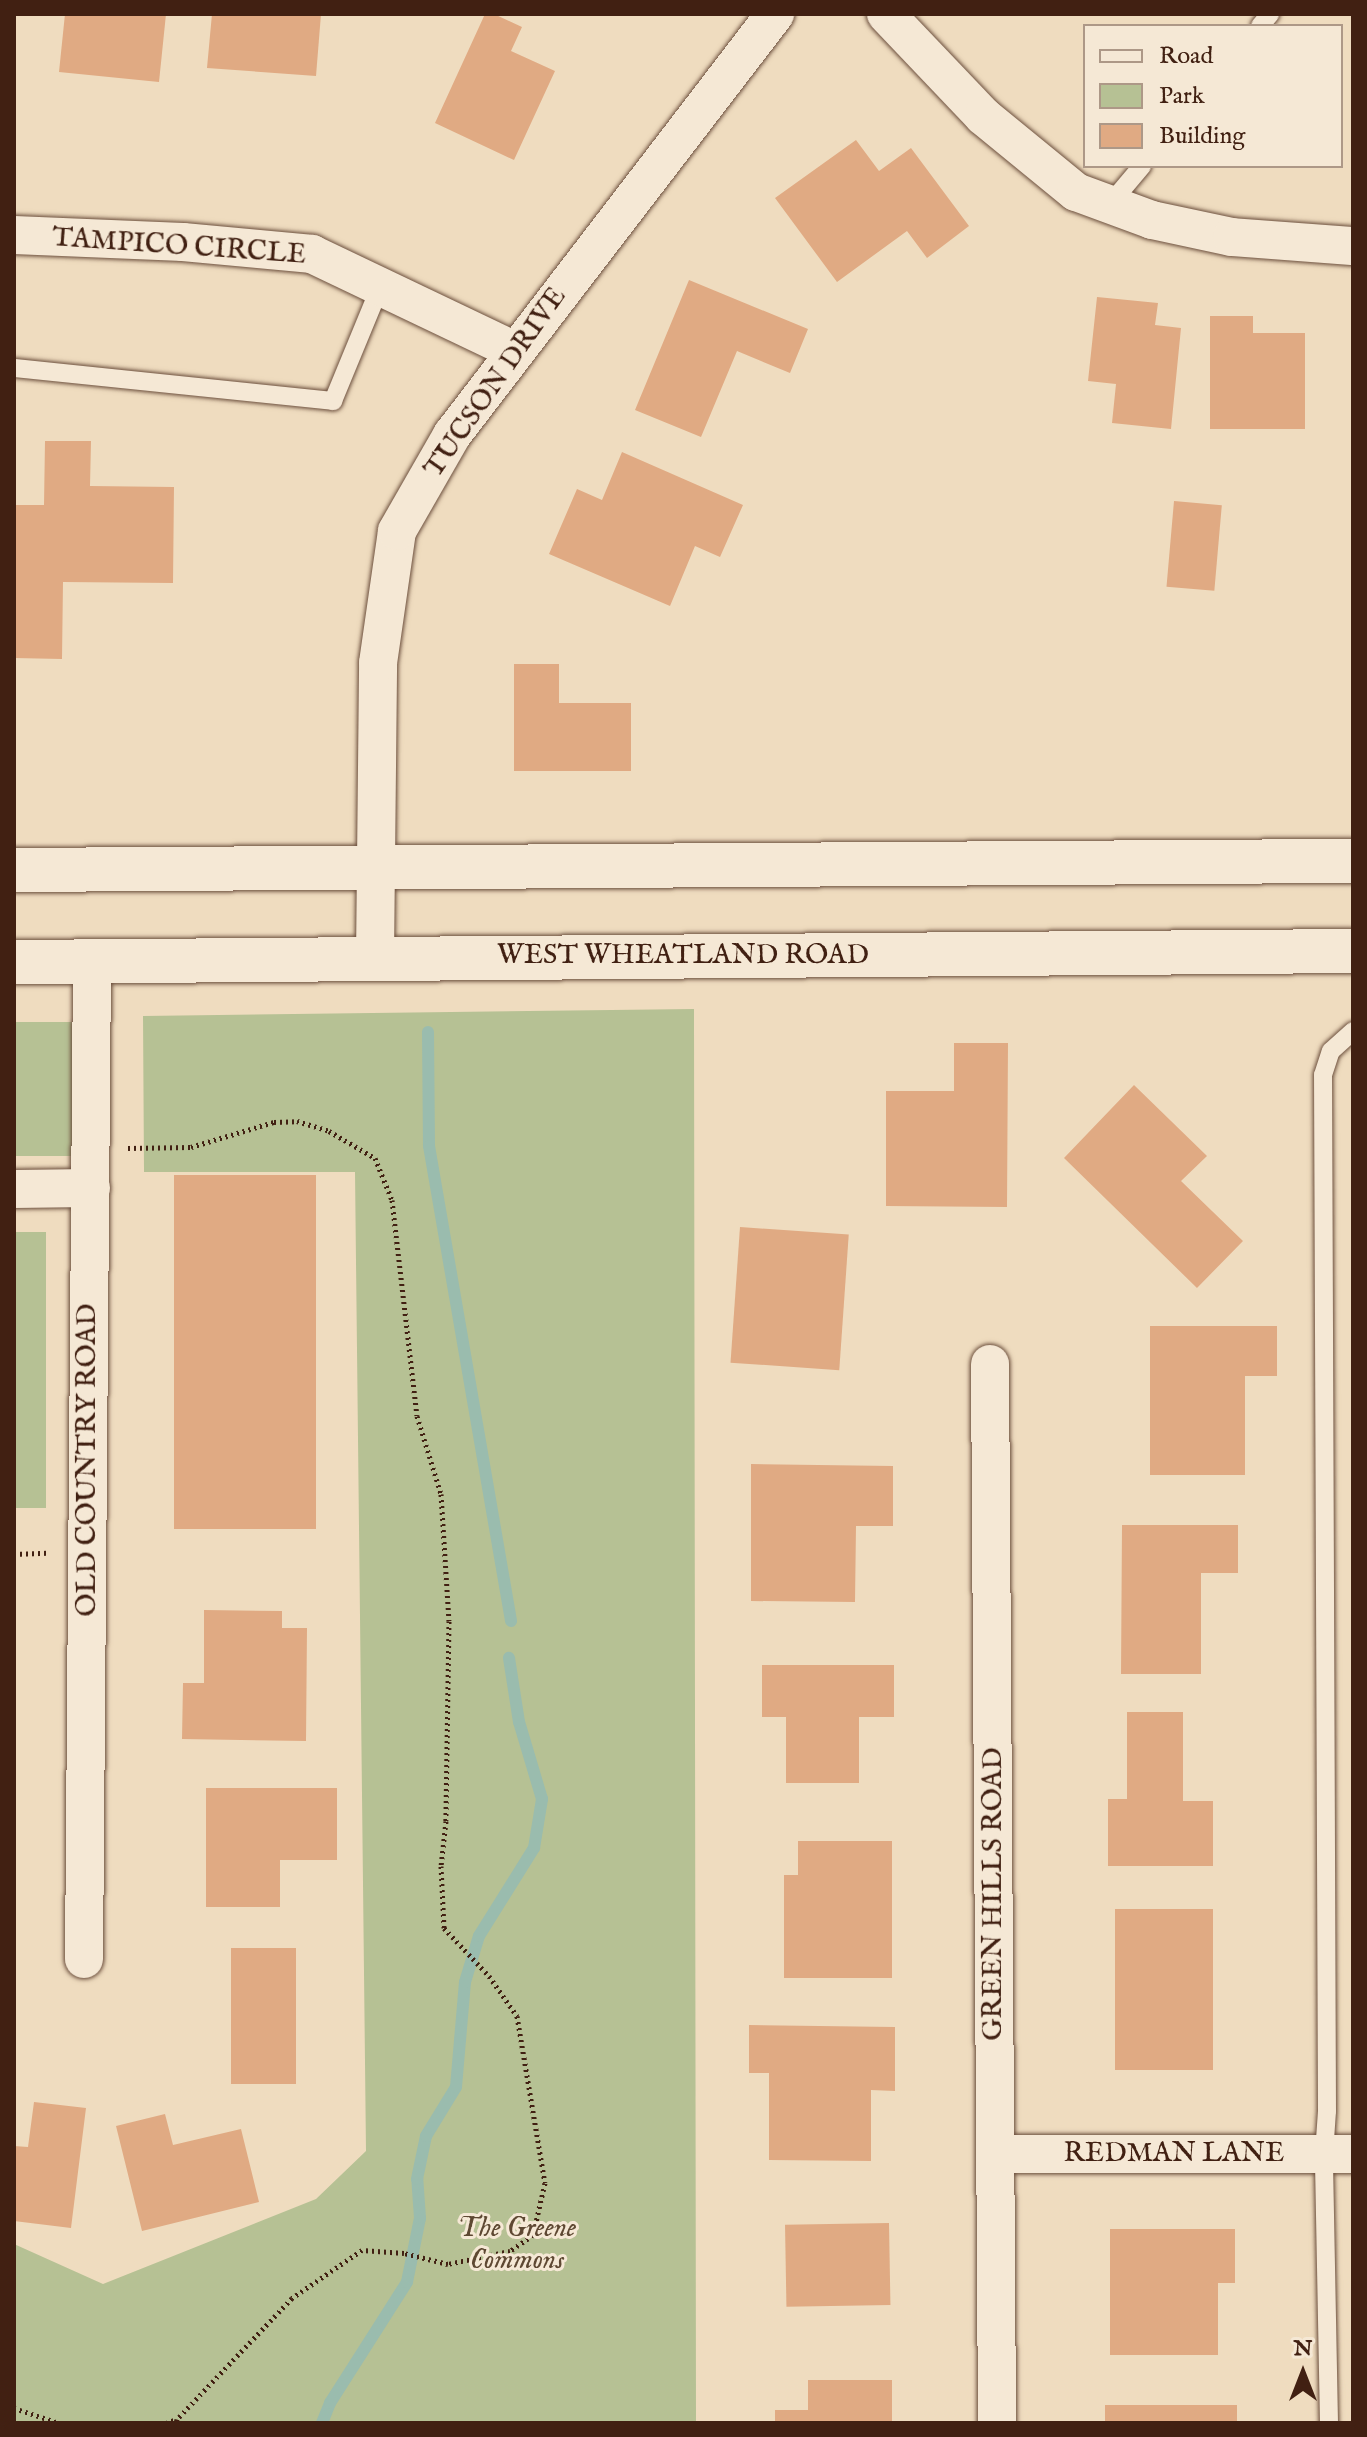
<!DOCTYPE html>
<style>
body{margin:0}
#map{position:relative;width:1367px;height:2437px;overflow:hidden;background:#efdcbf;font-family:"IM FELL English",serif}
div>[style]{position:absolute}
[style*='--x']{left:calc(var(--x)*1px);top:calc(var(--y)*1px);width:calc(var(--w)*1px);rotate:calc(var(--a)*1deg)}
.green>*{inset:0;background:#b6c194;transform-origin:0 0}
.stream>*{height:12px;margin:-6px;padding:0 6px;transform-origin:6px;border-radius:6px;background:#9abcae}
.building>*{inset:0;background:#e0aa83;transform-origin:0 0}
.path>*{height:5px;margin-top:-2.5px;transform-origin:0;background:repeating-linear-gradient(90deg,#412012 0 2px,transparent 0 6px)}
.roads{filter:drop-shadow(0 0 2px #6c4f3d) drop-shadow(0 0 2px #6c4f3d)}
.service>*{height:18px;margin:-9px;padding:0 9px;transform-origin:9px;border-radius:9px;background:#f5e8d5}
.minor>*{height:38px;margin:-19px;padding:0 19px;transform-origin:19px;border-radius:19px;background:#f5e8d5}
.secondary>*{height:44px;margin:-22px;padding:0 22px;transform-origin:22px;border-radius:22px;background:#f5e8d5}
span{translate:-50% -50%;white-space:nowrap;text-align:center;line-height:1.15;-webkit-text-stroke:6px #f5e8d5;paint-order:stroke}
.street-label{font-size:28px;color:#412012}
.park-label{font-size:28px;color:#5e4832;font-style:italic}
.frame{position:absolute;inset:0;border:16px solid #412012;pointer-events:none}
.legend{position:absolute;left:1083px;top:24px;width:260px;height:144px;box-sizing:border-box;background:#f5e8d5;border:2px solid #ad9887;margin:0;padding:10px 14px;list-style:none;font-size:24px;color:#412012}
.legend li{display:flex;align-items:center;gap:16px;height:40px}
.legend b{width:40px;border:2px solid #ad9887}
.north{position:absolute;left:1263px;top:2333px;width:80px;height:80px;-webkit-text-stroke:6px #f5e8d5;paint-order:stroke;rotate:0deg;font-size:22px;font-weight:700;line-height:32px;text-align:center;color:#412012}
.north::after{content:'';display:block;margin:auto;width:28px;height:36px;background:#412012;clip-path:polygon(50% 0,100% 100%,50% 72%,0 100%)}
</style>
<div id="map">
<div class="green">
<div style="clip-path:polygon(694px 1009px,696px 2423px,14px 2423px,14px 2244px,103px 2284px,316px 2199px,366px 2151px,355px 1172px,144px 1172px,143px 1016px)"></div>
<div style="left:14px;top:1022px;width:63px;height:134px"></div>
<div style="left:14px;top:1232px;width:32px;height:276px"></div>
</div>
<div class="stream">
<div style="--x:428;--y:1032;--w:114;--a:89.5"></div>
<div style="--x:429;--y:1146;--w:482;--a:80.2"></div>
<div style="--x:322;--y:2423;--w:22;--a:-68"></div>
<div style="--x:330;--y:2403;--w:143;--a:-57.5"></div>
<div style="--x:407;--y:2282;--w:65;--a:-78.5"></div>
<div style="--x:420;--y:2218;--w:39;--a:-94"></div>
<div style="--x:417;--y:2179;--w:44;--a:-78.2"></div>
<div style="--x:426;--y:2136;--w:57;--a:-58.5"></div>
<div style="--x:456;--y:2087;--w:105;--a:-85.1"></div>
<div style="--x:465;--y:1982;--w:48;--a:-73.1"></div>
<div style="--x:479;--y:1936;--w:104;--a:-58"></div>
<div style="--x:534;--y:1848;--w:50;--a:-80.7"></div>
<div style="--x:542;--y:1799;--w:80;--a:-106.6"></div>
<div style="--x:519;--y:1722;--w:65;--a:-98.9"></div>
</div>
<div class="building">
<div style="clip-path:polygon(65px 14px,166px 14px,159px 82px,59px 72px)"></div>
<div style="clip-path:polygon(212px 14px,321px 14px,316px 76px,207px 68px)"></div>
<div style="clip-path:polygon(485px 14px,494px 14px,522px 27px,511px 51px,555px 71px,514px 160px,435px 123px)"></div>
<div style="clip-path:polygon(856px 140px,879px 171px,911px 148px,969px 226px,927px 258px,907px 231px,837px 282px,775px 198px)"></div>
<div style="clip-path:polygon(689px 280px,808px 329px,790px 373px,737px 351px,701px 437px,635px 410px)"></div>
<div style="clip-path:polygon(1097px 297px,1158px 303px,1155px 325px,1181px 328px,1171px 429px,1112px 423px,1116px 384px,1088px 381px)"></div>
<div style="clip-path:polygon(1210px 316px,1253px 316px,1253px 333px,1305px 333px,1305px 429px,1210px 429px)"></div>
<div style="clip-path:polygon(45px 441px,91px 441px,90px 486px,174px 487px,173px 583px,63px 582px,62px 659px,14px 658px,14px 505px,44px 505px)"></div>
<div style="clip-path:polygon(622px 452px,743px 505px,720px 557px,695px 546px,670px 606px,549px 554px,577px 489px,602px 500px)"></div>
<div style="left:1174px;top:501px;width:48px;height:86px;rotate:5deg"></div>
<div style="clip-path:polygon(514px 664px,559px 664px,559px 703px,631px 703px,631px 771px,514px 771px)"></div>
<div style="clip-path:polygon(954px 1043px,1008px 1043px,1007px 1207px,886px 1206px,886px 1091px,954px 1091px)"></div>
<div style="clip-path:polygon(1134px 1085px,1207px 1156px,1181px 1181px,1243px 1241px,1197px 1288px,1064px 1158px)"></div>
<div style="left:174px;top:1175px;width:142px;height:354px"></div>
<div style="left:740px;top:1227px;width:109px;height:136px;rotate:4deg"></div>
<div style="clip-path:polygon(1150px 1326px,1277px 1326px,1277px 1376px,1245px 1376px,1245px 1475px,1150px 1475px)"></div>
<div style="clip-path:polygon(751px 1464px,893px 1466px,893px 1526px,856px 1526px,855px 1602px,751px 1601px)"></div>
<div style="clip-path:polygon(1122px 1525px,1238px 1525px,1238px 1573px,1201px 1573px,1201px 1674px,1121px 1674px)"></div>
<div style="clip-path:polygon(204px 1610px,282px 1611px,282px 1628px,307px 1628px,306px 1741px,182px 1739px,183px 1683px,204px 1683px)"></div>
<div style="clip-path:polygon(762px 1665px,894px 1665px,894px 1717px,859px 1717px,859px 1783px,786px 1783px,786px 1717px,762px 1717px)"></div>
<div style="clip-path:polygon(1127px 1712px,1183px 1712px,1183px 1801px,1213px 1801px,1213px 1866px,1108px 1866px,1108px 1799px,1127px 1799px)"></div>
<div style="clip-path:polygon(206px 1788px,337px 1788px,337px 1860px,280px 1860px,280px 1907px,206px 1907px)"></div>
<div style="clip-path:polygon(798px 1841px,892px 1841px,892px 1978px,784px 1978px,784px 1875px,798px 1875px)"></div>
<div style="left:1115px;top:1909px;width:98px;height:161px"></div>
<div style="left:231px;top:1948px;width:65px;height:136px"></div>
<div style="clip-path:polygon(749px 2025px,895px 2027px,895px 2091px,871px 2090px,871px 2161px,769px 2160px,769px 2073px,749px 2073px)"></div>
<div style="clip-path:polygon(34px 2102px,86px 2108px,71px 2228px,14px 2221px,14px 2146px,28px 2147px)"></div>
<div style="clip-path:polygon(165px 2114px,173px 2145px,241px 2129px,259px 2202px,142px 2231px,116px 2126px)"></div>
<div style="left:889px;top:2223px;width:82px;height:104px;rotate:89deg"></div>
<div style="clip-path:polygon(1110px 2229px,1235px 2229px,1235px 2283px,1218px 2283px,1218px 2355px,1110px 2355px)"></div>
<div style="clip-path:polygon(808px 2380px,892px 2380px,892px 2423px,775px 2423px,775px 2410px,808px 2410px)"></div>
<div style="left:1105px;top:2405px;width:132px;height:18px"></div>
</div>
<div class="path">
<div style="--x:128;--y:1148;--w:63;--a:-0.9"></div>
<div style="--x:191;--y:1147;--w:87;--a:-16.8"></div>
<div style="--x:274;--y:1122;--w:23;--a:-2"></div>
<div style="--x:297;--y:1121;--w:34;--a:17"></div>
<div style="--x:329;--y:1131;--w:53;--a:30.4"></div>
<div style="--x:375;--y:1158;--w:45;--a:68"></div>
<div style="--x:392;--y:1200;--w:217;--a:83.4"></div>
<div style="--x:417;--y:1416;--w:82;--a:72.9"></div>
<div style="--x:441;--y:1494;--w:127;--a:86.4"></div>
<div style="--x:449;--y:1621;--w:200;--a:90.9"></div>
<div style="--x:446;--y:1821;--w:45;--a:96.3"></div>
<div style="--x:441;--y:1866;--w:62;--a:87.2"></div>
<div style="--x:444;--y:1928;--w:66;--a:46.8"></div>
<div style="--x:489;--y:1976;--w:49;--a:55"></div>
<div style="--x:517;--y:2016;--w:169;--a:80.5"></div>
<div style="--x:545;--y:2183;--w:53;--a:103"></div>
<div style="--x:533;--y:2235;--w:28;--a:145"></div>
<div style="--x:510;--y:2251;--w:63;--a:168.2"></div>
<div style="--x:448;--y:2264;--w:45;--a:-166"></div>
<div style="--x:404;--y:2253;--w:42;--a:-175.9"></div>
<div style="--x:362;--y:2250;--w:85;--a:145.6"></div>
<div style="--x:292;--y:2298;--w:167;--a:133.5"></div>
<div style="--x:14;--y:1554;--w:33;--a:-2"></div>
<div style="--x:14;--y:2408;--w:47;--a:18.4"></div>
<div style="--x:166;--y:2423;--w:12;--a:-20"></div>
<div style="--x:177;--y:2419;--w:4;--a:104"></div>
</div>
<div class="roads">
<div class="service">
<div style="--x:1260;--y:26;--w:16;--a:-50"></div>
<div style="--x:1110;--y:204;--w:50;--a:-49.9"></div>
<div style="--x:14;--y:368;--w:321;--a:5.9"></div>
<div style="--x:333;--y:401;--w:123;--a:-67.6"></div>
<div style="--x:1329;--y:2423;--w:269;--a:-91.1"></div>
<div style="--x:1324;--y:2154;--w:43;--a:-86"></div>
<div style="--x:1327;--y:2111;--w:1036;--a:-90.22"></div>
<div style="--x:1323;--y:1075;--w:25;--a:-72"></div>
<div style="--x:1331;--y:1051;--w:30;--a:-42"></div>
</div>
<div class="minor">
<div style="--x:886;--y:14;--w:141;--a:46.4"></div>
<div style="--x:983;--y:116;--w:120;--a:39.3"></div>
<div style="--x:1076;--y:192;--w:81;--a:20.2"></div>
<div style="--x:1152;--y:220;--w:82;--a:12"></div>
<div style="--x:1232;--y:237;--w:121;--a:4.3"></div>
<div style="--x:14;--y:235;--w:169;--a:2.4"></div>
<div style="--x:183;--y:242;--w:130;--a:5.3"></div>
<div style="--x:312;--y:254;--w:225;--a:25.5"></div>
<div style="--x:375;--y:958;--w:295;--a:-89.4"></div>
<div style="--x:378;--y:663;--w:133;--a:-81.8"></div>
<div style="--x:397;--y:531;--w:111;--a:-60.2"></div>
<div style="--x:452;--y:435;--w:531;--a:-52.5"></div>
<div style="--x:14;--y:1189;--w:77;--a:-0.7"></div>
<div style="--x:990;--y:1364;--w:1059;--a:89.62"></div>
<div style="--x:84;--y:1959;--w:998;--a:-89.54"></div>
<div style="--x:996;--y:2154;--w:357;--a:0"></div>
</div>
<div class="secondary">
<div style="--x:14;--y:870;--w:1339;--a:-0.39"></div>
<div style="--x:14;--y:962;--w:1339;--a:-0.47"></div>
</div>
</div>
<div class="street-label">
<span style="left:179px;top:247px;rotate:4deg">TAMPICO CIRCLE</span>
<span style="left:496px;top:383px;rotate:-55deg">TUCSON DRIVE</span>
<span style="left:683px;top:956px">WEST WHEATLAND ROAD</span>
<span style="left:88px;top:1460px;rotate:-90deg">OLD COUNTRY ROAD</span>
<span style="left:994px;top:1894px;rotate:-90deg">GREEN HILLS ROAD</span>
<span style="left:1174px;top:2154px">REDMAN LANE</span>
</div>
<div class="park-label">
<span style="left:517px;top:2245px">The Greene<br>Commons</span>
</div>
<div class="frame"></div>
<ul class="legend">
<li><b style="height:10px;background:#f5e8d5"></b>Road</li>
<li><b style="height:22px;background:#b6c194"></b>Park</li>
<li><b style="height:22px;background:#e0aa83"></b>Building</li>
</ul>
<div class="north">N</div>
</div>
